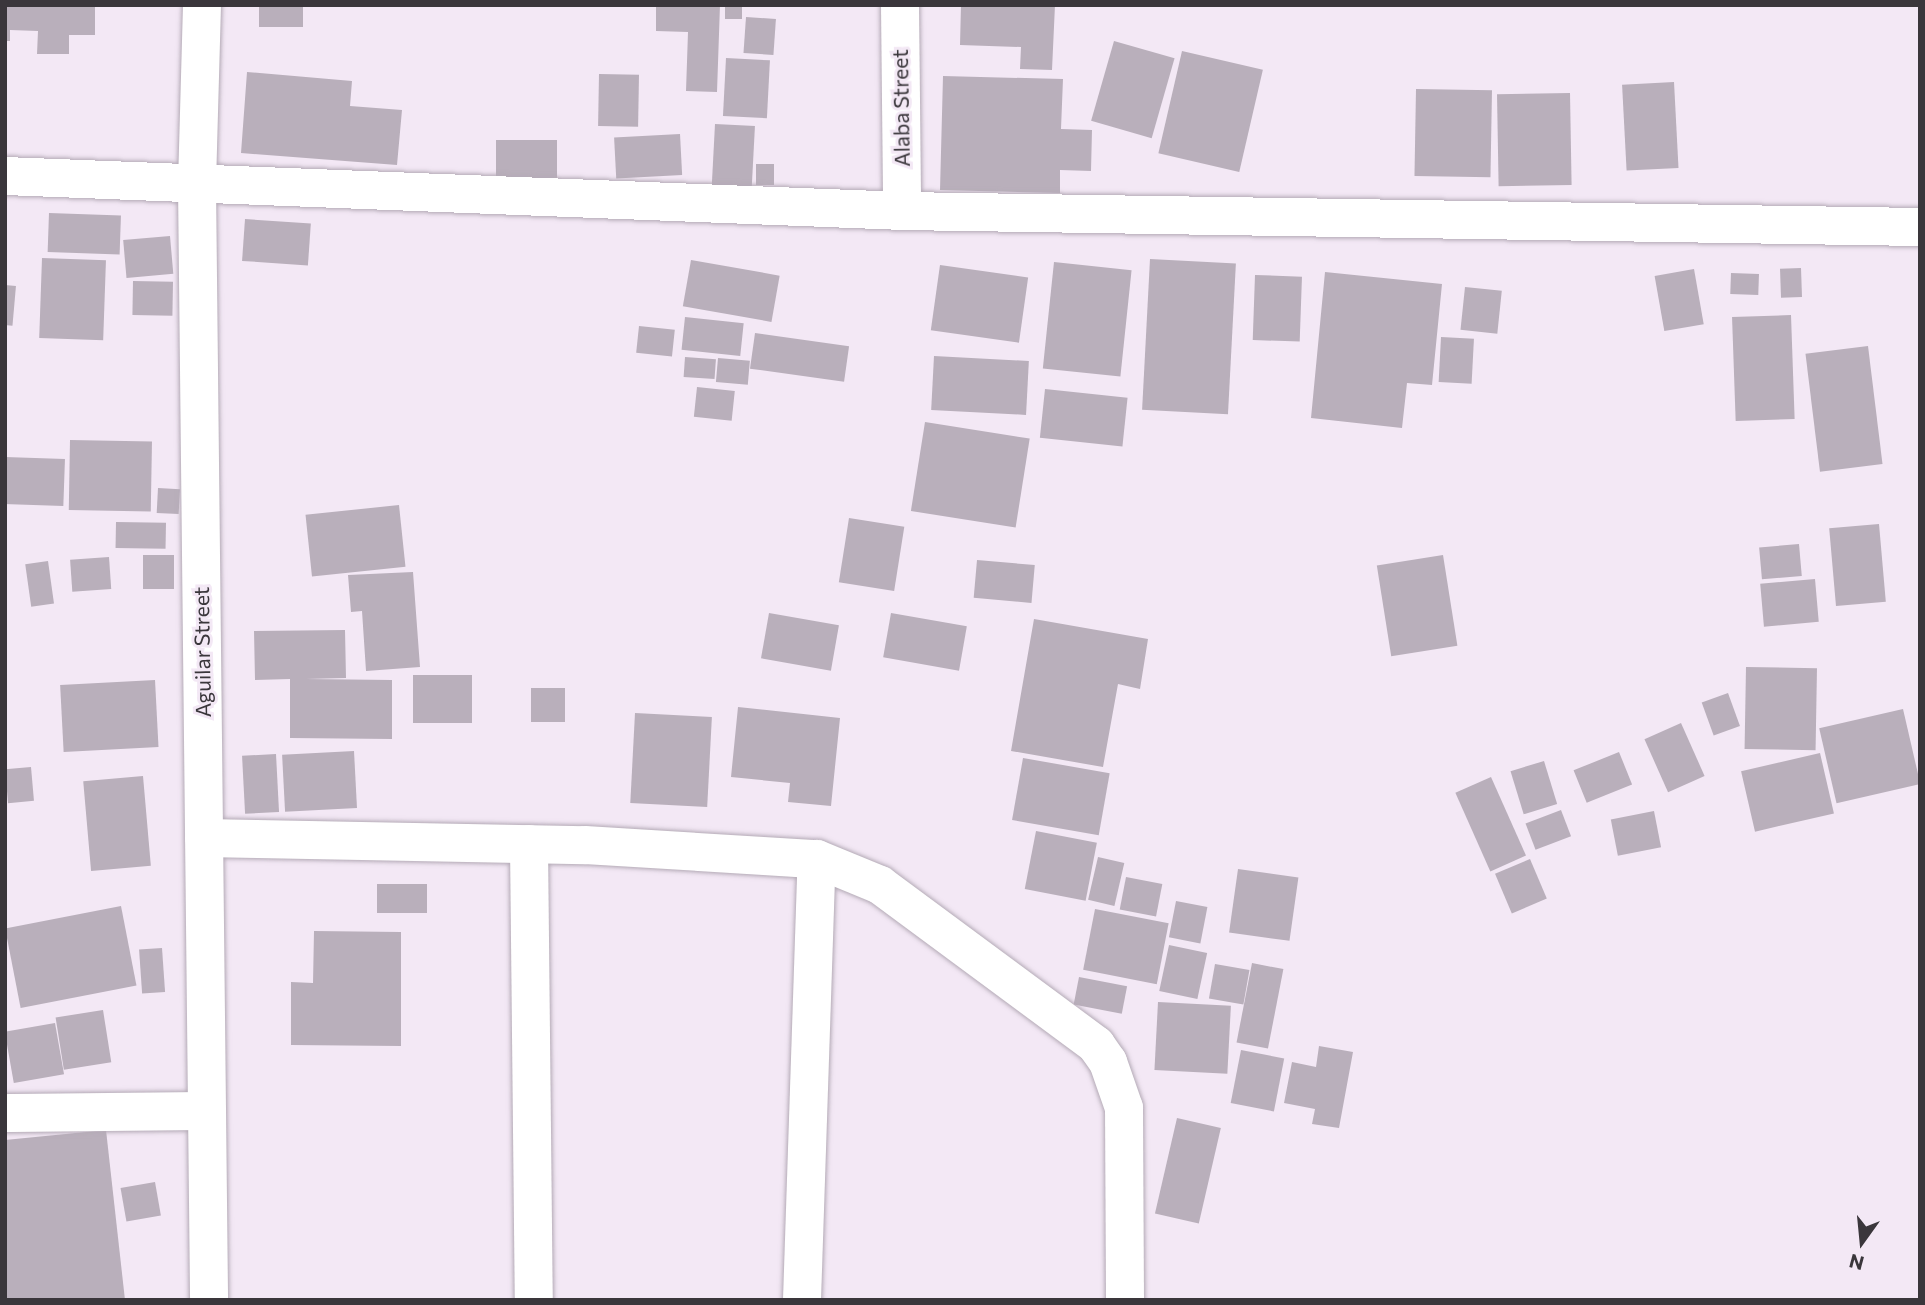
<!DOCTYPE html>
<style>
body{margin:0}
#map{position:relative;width:1925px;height:1305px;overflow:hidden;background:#f3e8f5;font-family:Commissioner,sans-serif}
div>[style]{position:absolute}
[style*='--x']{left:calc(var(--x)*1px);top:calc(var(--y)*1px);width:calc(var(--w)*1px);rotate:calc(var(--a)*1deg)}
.building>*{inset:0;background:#b9afbb;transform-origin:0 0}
.roads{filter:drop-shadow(0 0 2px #b4aab6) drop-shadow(0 0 2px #b4aab6)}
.minor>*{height:38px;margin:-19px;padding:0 19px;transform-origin:19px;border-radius:19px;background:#fff}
.major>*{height:38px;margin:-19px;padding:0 19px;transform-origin:19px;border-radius:19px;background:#fff}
span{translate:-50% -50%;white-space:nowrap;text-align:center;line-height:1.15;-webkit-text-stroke:6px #f3e8f5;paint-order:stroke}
.street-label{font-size:21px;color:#3a363b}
.frame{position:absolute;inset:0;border:7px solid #3a363b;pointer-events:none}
.north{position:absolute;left:1827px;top:1207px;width:70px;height:70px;-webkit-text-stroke:5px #f3e8f5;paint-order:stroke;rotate:195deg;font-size:19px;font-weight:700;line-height:28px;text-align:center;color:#3a363b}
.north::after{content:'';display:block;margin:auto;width:24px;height:32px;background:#3a363b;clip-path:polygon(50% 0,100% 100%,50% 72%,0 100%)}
</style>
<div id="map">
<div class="building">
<div style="clip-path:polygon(5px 5px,95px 5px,95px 35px,69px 35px,69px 54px,37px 54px,38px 31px,10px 30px,10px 41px,5px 41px)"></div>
<div style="left:259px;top:5px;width:44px;height:22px"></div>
<div style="clip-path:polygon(656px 5px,720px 5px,717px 92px,686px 91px,688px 32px,656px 31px)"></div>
<div style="left:725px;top:5px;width:17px;height:14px"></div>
<div style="clip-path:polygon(961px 5px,1055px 5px,1052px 70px,1020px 69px,1021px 47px,960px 45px)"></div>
<div style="left:746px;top:17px;width:30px;height:36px;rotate:4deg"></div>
<div style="left:1114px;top:41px;width:63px;height:83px;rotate:16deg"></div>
<div style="left:1182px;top:51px;width:83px;height:105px;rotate:13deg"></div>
<div style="left:726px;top:58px;width:44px;height:58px;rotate:3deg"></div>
<div style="clip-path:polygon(247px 72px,352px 81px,350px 106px,402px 110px,397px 165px,241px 153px)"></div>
<div style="left:599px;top:74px;width:40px;height:52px;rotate:1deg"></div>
<div style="clip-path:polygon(943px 76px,1063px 79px,1061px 129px,1092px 130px,1091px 171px,1060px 170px,1060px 193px,940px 190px)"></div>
<div style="left:1674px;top:82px;width:86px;height:52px;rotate:87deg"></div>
<div style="left:1416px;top:89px;width:76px;height:87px;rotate:1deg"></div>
<div style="left:1570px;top:93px;width:92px;height:73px;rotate:89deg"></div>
<div style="left:715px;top:124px;width:40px;height:66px;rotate:3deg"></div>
<div style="left:680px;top:134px;width:41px;height:66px;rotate:87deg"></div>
<div style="left:496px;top:140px;width:61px;height:40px"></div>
<div style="left:756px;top:164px;width:18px;height:21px"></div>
<div style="left:49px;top:213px;width:72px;height:39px;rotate:2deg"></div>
<div style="left:245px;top:219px;width:66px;height:42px;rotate:4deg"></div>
<div style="left:170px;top:236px;width:38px;height:47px;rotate:85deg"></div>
<div style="left:42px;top:258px;width:64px;height:80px;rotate:2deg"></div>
<div style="left:1150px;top:259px;width:86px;height:151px;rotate:3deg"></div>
<div style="left:691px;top:260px;width:90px;height:47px;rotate:10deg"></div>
<div style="left:1054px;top:262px;width:78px;height:107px;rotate:6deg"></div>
<div style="left:940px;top:265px;width:89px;height:66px;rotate:8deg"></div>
<div style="left:1801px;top:268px;width:29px;height:21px;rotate:88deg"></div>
<div style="left:1694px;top:269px;width:56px;height:40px;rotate:80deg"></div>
<div style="clip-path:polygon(1325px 272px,1442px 284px,1432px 385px,1407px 383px,1402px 428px,1311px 418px)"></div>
<div style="left:1731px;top:273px;width:28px;height:21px;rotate:2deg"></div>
<div style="left:1255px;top:275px;width:47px;height:65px;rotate:2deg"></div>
<div style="left:133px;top:281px;width:40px;height:34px;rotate:1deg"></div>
<div style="left:5px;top:285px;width:11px;height:40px;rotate:5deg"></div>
<div style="left:1465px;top:287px;width:37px;height:43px;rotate:6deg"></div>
<div style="left:1791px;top:315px;width:104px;height:59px;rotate:88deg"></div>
<div style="left:685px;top:317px;width:59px;height:33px;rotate:6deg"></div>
<div style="left:639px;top:326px;width:36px;height:27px;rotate:6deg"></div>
<div style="left:755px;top:333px;width:95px;height:36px;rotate:8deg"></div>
<div style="left:1441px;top:337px;width:33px;height:45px;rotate:3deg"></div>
<div style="left:1868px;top:346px;width:119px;height:63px;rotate:83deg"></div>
<div style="left:934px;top:356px;width:95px;height:54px;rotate:3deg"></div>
<div style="left:685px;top:357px;width:31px;height:20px;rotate:4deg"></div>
<div style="left:718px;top:358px;width:32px;height:24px;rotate:5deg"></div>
<div style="left:697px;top:387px;width:38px;height:30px;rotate:6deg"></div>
<div style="left:1045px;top:389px;width:83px;height:49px;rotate:6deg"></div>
<div style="left:925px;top:422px;width:106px;height:90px;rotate:9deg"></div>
<div style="left:70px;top:440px;width:82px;height:70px;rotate:1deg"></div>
<div style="left:5px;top:457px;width:60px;height:47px;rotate:2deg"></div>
<div style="left:158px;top:488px;width:22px;height:25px;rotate:3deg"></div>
<div style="left:399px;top:505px;width:62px;height:94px;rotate:84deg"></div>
<div style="left:849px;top:518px;width:56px;height:65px;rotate:9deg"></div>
<div style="left:116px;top:522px;width:50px;height:26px;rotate:1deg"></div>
<div style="left:1879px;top:524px;width:78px;height:50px;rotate:85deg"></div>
<div style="left:1799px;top:544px;width:32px;height:40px;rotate:85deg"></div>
<div style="left:143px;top:555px;width:31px;height:34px"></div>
<div style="left:1443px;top:555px;width:92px;height:67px;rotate:81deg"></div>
<div style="left:109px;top:557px;width:32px;height:39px;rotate:86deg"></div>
<div style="left:977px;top:560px;width:58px;height:38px;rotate:5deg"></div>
<div style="left:48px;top:561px;width:43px;height:23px;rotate:82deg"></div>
<div style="clip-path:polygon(413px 572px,420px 667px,366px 671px,362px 611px,351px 612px,348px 575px)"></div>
<div style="left:1815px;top:579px;width:43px;height:55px;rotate:85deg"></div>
<div style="left:769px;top:613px;width:71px;height:46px;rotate:10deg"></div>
<div style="left:891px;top:613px;width:77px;height:45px;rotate:10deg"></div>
<div style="clip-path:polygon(1034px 619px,1148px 639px,1140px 689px,1118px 684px,1103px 767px,1011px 751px)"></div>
<div style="clip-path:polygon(345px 630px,346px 678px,306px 679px,392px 680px,392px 739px,290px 738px,290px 679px,255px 680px,254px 631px)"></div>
<div style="left:1746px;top:667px;width:71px;height:82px;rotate:1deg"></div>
<div style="left:472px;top:675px;width:48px;height:59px;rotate:90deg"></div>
<div style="left:155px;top:680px;width:67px;height:95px;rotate:87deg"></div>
<div style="left:531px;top:688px;width:34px;height:34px"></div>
<div style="left:1728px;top:693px;width:35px;height:28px;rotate:70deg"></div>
<div style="clip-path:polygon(738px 707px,840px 718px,831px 806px,788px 802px,790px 783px,731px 777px)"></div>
<div style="left:1903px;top:709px;width:77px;height:86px;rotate:77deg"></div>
<div style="left:635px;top:713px;width:77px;height:90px;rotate:3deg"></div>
<div style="left:1681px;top:723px;width:58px;height:40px;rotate:66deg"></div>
<div style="left:354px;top:751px;width:57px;height:72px;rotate:87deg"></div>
<div style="left:1619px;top:752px;width:35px;height:49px;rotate:68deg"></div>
<div style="left:1820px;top:753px;width:62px;height:81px;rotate:77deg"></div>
<div style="left:276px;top:754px;width:58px;height:34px;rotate:87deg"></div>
<div style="left:1023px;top:758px;width:88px;height:63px;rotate:10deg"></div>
<div style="left:1544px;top:761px;width:45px;height:35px;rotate:73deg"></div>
<div style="left:31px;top:767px;width:34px;height:26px;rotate:85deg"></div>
<div style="left:143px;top:776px;width:90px;height:60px;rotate:85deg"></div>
<div style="left:1491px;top:777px;width:86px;height:39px;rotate:66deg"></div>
<div style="left:1561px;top:810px;width:28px;height:38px;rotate:69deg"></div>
<div style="left:1654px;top:811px;width:37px;height:44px;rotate:79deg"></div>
<div style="left:1036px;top:831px;width:62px;height:59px;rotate:11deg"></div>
<div style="left:1098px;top:857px;width:27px;height:44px;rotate:13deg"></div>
<div style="left:1530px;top:859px;width:43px;height:38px;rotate:67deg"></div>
<div style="left:1238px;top:869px;width:61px;height:64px;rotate:8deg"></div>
<div style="left:1126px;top:877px;width:37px;height:33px;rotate:11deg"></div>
<div style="left:377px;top:884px;width:50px;height:29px"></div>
<div style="left:1176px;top:901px;width:32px;height:37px;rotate:11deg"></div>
<div style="left:121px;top:906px;width:81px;height:118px;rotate:79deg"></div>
<div style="left:1095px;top:909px;width:75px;height:62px;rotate:11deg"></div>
<div style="clip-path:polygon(314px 931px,401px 932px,401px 1046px,291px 1045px,291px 982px,313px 983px)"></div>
<div style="left:1169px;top:945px;width:39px;height:47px;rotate:12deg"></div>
<div style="left:162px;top:948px;width:44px;height:23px;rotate:86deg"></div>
<div style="left:1252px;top:963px;width:32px;height:81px;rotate:11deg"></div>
<div style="left:1215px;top:964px;width:35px;height:35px;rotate:10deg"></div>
<div style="left:1079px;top:977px;width:49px;height:28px;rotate:11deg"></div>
<div style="left:1158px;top:1002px;width:73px;height:68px;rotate:3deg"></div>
<div style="left:103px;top:1010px;width:53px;height:48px;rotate:81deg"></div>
<div style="left:55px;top:1023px;width:52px;height:51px;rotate:80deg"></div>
<div style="clip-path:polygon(1319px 1046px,1353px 1052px,1339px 1128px,1312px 1124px,1315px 1109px,1284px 1103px,1292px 1062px,1316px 1067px)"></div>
<div style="left:1241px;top:1050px;width:44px;height:54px;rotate:11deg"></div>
<div style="left:1177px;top:1118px;width:45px;height:98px;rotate:13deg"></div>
<div style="clip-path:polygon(106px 1130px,125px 1300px,5px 1300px,5px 1140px)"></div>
<div style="left:155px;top:1182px;width:34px;height:35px;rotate:80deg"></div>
</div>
<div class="roads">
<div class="minor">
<div style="--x:900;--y:5;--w:206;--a:89.4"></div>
<div style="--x:5;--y:176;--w:898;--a:2.23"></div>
<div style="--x:902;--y:211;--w:1018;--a:0.9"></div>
<div style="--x:204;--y:838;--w:381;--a:1.1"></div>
<div style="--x:585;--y:845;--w:232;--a:3.5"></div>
<div style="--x:817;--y:859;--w:68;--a:22.4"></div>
<div style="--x:880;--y:885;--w:269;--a:36.5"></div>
<div style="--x:1096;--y:1045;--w:21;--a:55"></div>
<div style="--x:1108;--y:1062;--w:49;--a:70.8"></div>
<div style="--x:1124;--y:1108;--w:192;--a:89.7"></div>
<div style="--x:529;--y:844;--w:456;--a:89.4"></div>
<div style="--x:5;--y:1113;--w:202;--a:-0.6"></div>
<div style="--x:802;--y:1300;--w:441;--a:-88.1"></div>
</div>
<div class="major">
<div style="--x:202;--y:5;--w:180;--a:91.6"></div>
<div style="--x:197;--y:185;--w:1115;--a:89.38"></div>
</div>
</div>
<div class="street-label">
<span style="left:901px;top:108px;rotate:-91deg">Alaba Street</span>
<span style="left:202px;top:652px;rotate:-91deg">Aguilar Street</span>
</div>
<div class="frame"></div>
<div class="north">N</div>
</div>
